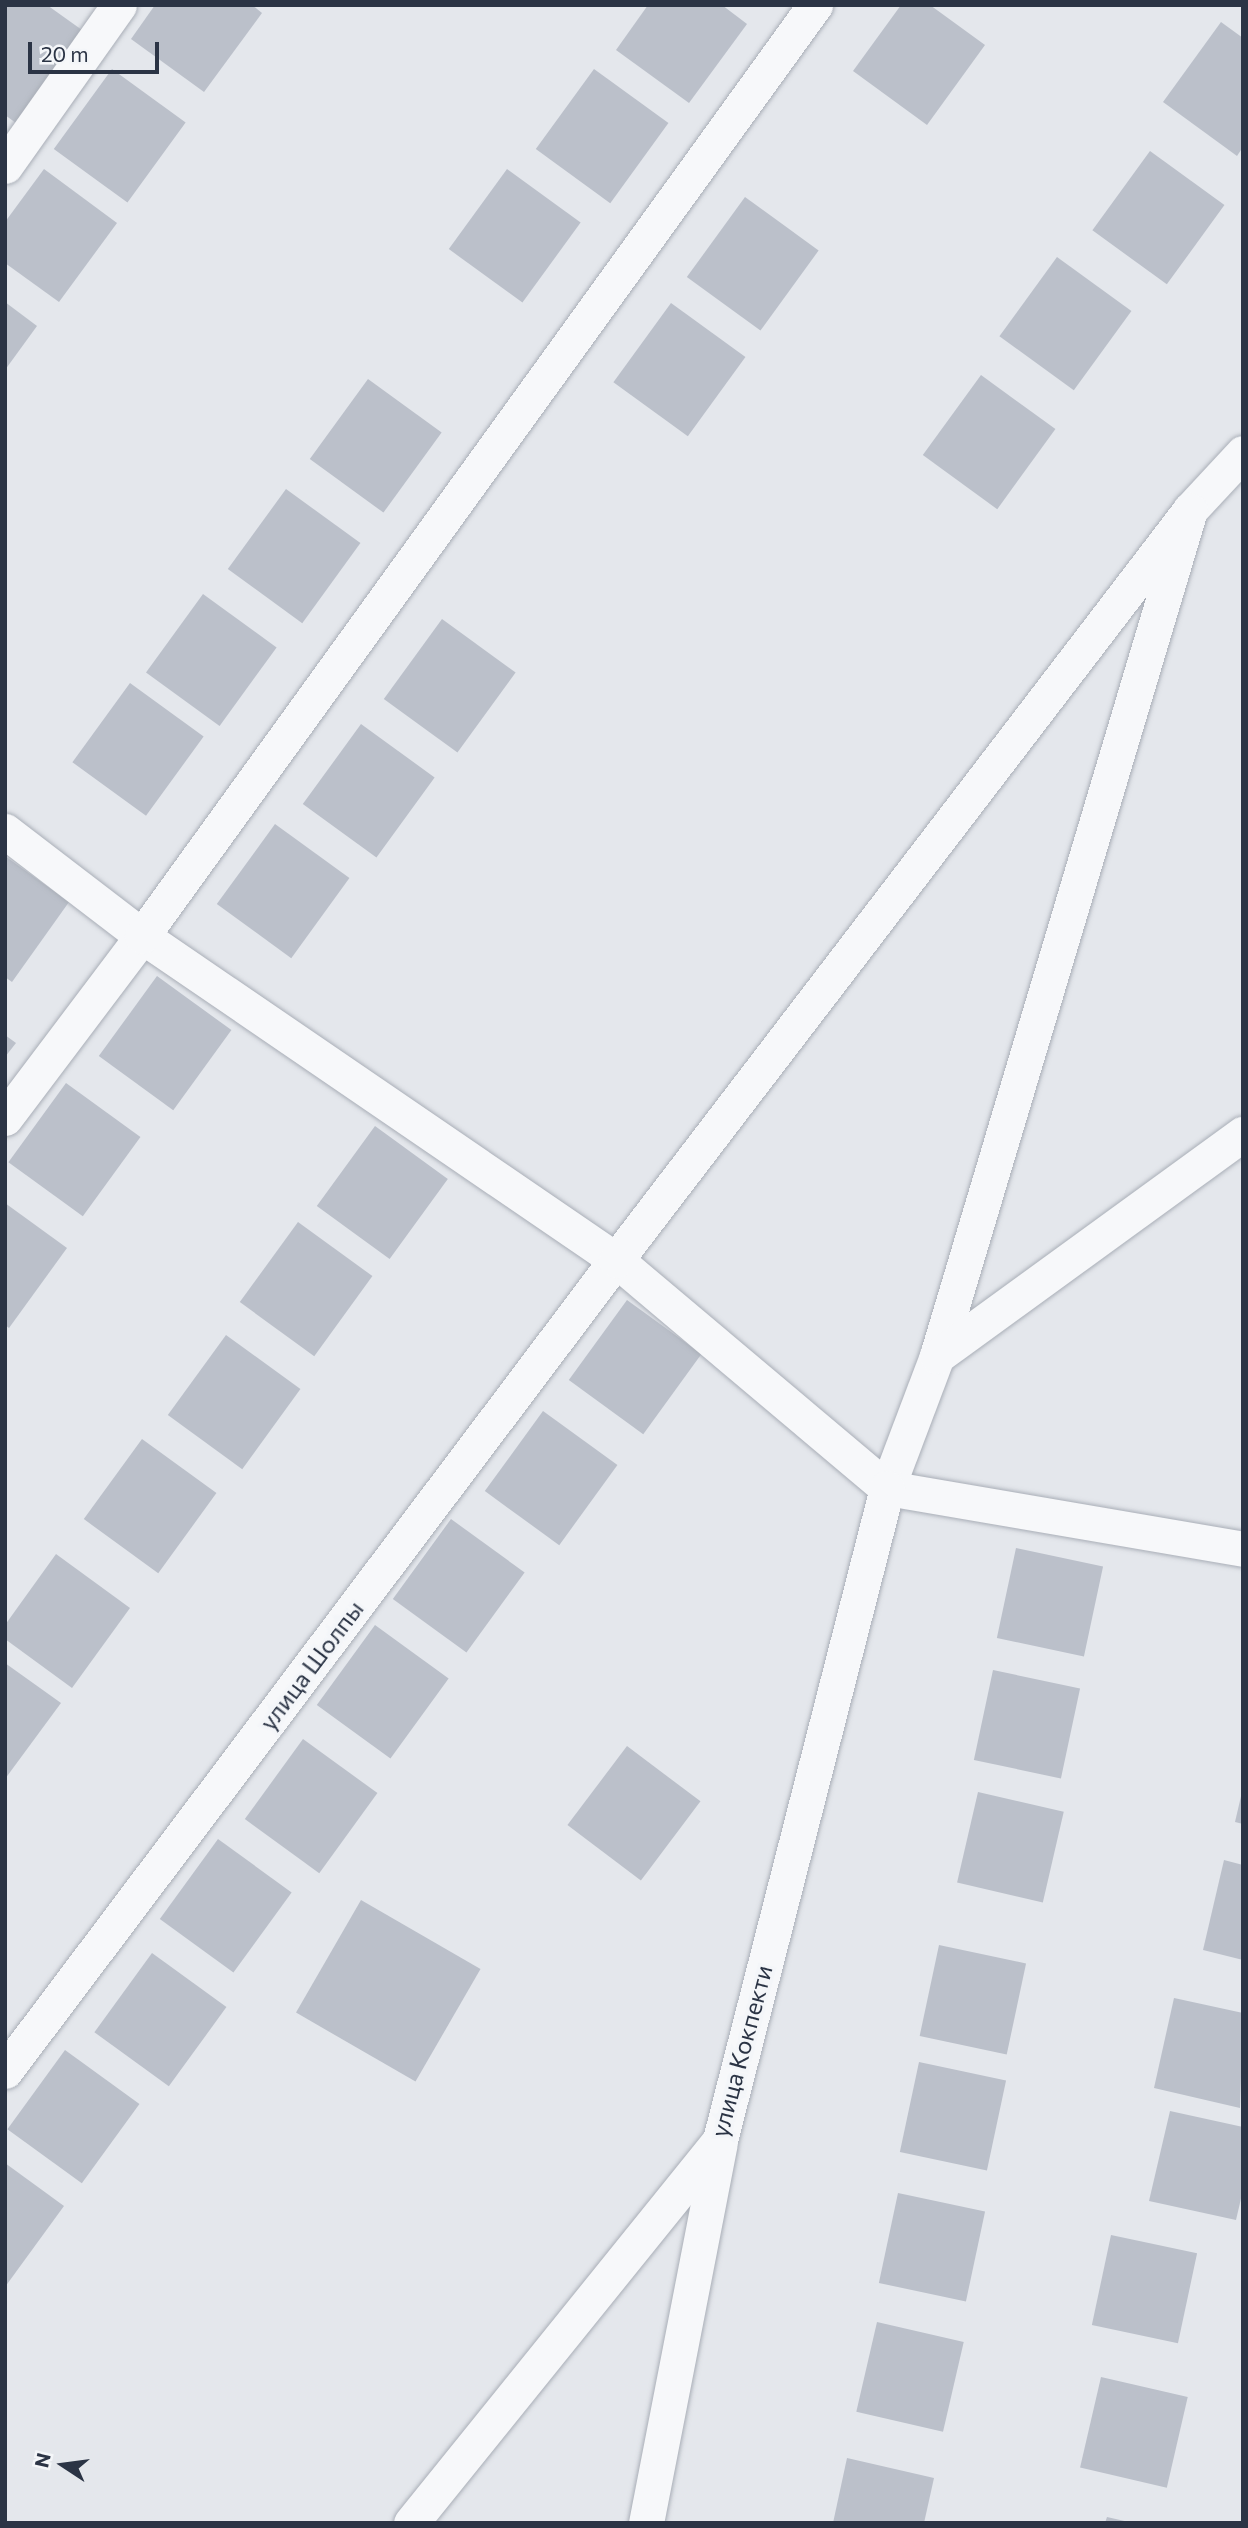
<!DOCTYPE html>
<meta charset="utf-8">
<style>
body{margin:0}
#map{position:relative;width:1248px;height:2528px;overflow:hidden;background:#e4e7ec;font-family:Commissioner,sans-serif}
div>[style]{position:absolute}
[style*='--x']{left:calc(var(--x)*1px);top:calc(var(--y)*1px);width:calc(var(--w)*1px);rotate:calc(var(--a)*1deg)}
.building>*{inset:0;background:#bbc0ca;transform-origin:0 0}
.roads{filter:drop-shadow(0 0 2px #a9aeb7) drop-shadow(0 0 2px #a9aeb7)}
.minor>*{height:35px;margin:-17.5px;padding:0 17.5px;transform-origin:17.5px;border-radius:17.5px;background:#f7f8fa}
span{translate:-50% -50%;white-space:nowrap;text-align:center;line-height:1.15;-webkit-text-stroke:7px #f4f6f9;paint-order:stroke}
.street-label{font-size:24px;color:#2b3445}
.frame{position:absolute;inset:0;border:7px solid #2b3445;pointer-events:none}
.north{position:absolute;left:28px;top:2430px;width:70px;height:70px;-webkit-text-stroke:5px #f4f6f9;paint-order:stroke;rotate:283deg;font-size:19px;font-weight:700;line-height:28px;text-align:center;color:#2b3445}
.north::after{content:'';display:block;margin:auto;width:24px;height:32px;background:#2b3445;clip-path:polygon(50% 0,100% 100%,50% 72%,0 100%)}
.scale{position:absolute;left:28px;top:42px;width:131px;height:32px;box-sizing:border-box;border:4px solid #2b3445;border-top:0;padding-left:9px;font-size:21px;line-height:24px;white-space:nowrap;color:#2b3445;-webkit-text-stroke:5px #f4f6f9;paint-order:stroke}
</style>
<div id="map">
<div class="building">
<div style="clip-path:polygon(5px 5px,47px 5px,82px 30px,16px 123px,5px 115px)"></div>
<div style="clip-path:polygon(155px 5px,252px 5px,262px 13px,204px 92px,131px 39px)"></div>
<div style="clip-path:polygon(648px 5px,722px 5px,747px 24px,689px 103px,616px 50px)"></div>
<div style="clip-path:polygon(901px 5px,930px 5px,985px 45px,927px 125px,853px 71px)"></div>
<div style="clip-path:polygon(1221px 22px,1243px 38px,1243px 147px,1237px 156px,1163px 102px)"></div>
<div style="left:112px;top:69px;width:91px;height:99px;rotate:36deg"></div>
<div style="left:594px;top:69px;width:92px;height:99px;rotate:36deg"></div>
<div style="left:1150px;top:151px;width:92px;height:98px;rotate:36deg"></div>
<div style="clip-path:polygon(44px 169px,117px 223px,59px 302px,5px 263px,5px 222px)"></div>
<div style="left:507px;top:169px;width:91px;height:99px;rotate:36deg"></div>
<div style="left:745px;top:197px;width:91px;height:99px;rotate:36deg"></div>
<div style="left:1057px;top:257px;width:92px;height:98px;rotate:36deg"></div>
<div style="clip-path:polygon(5px 302px,37px 326px,5px 370px)"></div>
<div style="left:671px;top:303px;width:92px;height:98px;rotate:36deg"></div>
<div style="left:981px;top:375px;width:92px;height:99px;rotate:36deg"></div>
<div style="left:368px;top:379px;width:91px;height:99px;rotate:36deg"></div>
<div style="left:286px;top:489px;width:92px;height:99px;rotate:36deg"></div>
<div style="left:203px;top:594px;width:91px;height:97px;rotate:36deg"></div>
<div style="left:442px;top:619px;width:91px;height:99px;rotate:36deg"></div>
<div style="left:130px;top:683px;width:91px;height:98px;rotate:36deg"></div>
<div style="left:361px;top:724px;width:91px;height:99px;rotate:36deg"></div>
<div style="left:275px;top:824px;width:92px;height:99px;rotate:36deg"></div>
<div style="clip-path:polygon(5px 856px,69px 902px,12px 982px,5px 977px)"></div>
<div style="left:157px;top:976px;width:92px;height:99px;rotate:36deg"></div>
<div style="clip-path:polygon(5px 1035px,16px 1043px,5px 1057px)"></div>
<div style="left:66px;top:1083px;width:92px;height:98px;rotate:36deg"></div>
<div style="left:375px;top:1126px;width:90px;height:99px;rotate:36deg"></div>
<div style="clip-path:polygon(5px 1203px,67px 1248px,9px 1328px,5px 1325px)"></div>
<div style="left:298px;top:1222px;width:92px;height:99px;rotate:36deg"></div>
<div style="left:627px;top:1300px;width:92px;height:99px;rotate:36deg"></div>
<div style="left:226px;top:1335px;width:92px;height:99px;rotate:36deg"></div>
<div style="left:543px;top:1411px;width:92px;height:99px;rotate:36deg"></div>
<div style="left:142px;top:1439px;width:92px;height:99px;rotate:36deg"></div>
<div style="left:451px;top:1519px;width:91px;height:99px;rotate:36deg"></div>
<div style="left:1016px;top:1548px;width:89px;height:92px;rotate:12deg"></div>
<div style="clip-path:polygon(56px 1554px,130px 1608px,72px 1688px,5px 1639px,5px 1625px)"></div>
<div style="left:375px;top:1625px;width:91px;height:99px;rotate:36deg"></div>
<div style="clip-path:polygon(5px 1663px,61px 1703px,5px 1779px)"></div>
<div style="left:993px;top:1670px;width:89px;height:92px;rotate:12deg"></div>
<div style="left:303px;top:1739px;width:92px;height:99px;rotate:36deg"></div>
<div style="left:627px;top:1746px;width:92px;height:99px;rotate:37deg"></div>
<div style="left:978px;top:1792px;width:88px;height:93px;rotate:13deg"></div>
<div style="clip-path:polygon(1242px 1792px,1243px 1792px,1243px 1824px,1235px 1822px)"></div>
<div style="left:218px;top:1839px;width:91px;height:99px;rotate:36deg"></div>
<div style="clip-path:polygon(1224px 1860px,1243px 1865px,1243px 1960px,1203px 1950px)"></div>
<div style="left:361px;top:1900px;width:138px;height:130px;rotate:30deg"></div>
<div style="left:939px;top:1945px;width:89px;height:93px;rotate:12deg"></div>
<div style="left:152px;top:1953px;width:92px;height:98px;rotate:36deg"></div>
<div style="clip-path:polygon(1174px 1998px,1243px 2013px,1240px 2108px,1154px 2088px)"></div>
<div style="left:65px;top:2050px;width:92px;height:98px;rotate:36deg"></div>
<div style="left:919px;top:2062px;width:89px;height:92px;rotate:12deg"></div>
<div style="clip-path:polygon(1170px 2111px,1243px 2127px,1243px 2190px,1236px 2220px,1149px 2201px)"></div>
<div style="clip-path:polygon(5px 2163px,64px 2206px,5px 2287px)"></div>
<div style="left:898px;top:2193px;width:89px;height:92px;rotate:12deg"></div>
<div style="left:1111px;top:2235px;width:88px;height:92px;rotate:12deg"></div>
<div style="left:877px;top:2322px;width:89px;height:92px;rotate:13deg"></div>
<div style="left:1101px;top:2377px;width:89px;height:93px;rotate:13deg"></div>
<div style="clip-path:polygon(847px 2458px,934px 2478px,924px 2523px,833px 2523px)"></div>
<div style="clip-path:polygon(1107px 2517px,1129px 2522px,1129px 2523px,1105px 2523px)"></div>
</div>
<div class="roads">
<div class="minor">
<div style="--x:5;--y:166;--w:197;--a:-54.7"></div>
<div style="--x:1243;--y:453;--w:78;--a:132.9"></div>
<div style="--x:1190;--y:510;--w:883;--a:106.65"></div>
<div style="--x:937;--y:1356;--w:141;--a:110.7"></div>
<div style="--x:887;--y:1488;--w:361;--a:9.7"></div>
<div style="--x:5;--y:831;--w:173;--a:37.5"></div>
<div style="--x:142;--y:936;--w:574;--a:34.35"></div>
<div style="--x:616;--y:1260;--w:354;--a:40.1"></div>
<div style="--x:887;--y:1488;--w:673;--a:104.37"></div>
<div style="--x:720;--y:2140;--w:492;--a:128.9"></div>
<div style="--x:5;--y:1118;--w:228;--a:-53"></div>
<div style="--x:142;--y:936;--w:1149;--a:-54.14"></div>
<div style="--x:937;--y:1356;--w:378;--a:-36"></div>
<div style="--x:5;--y:2071;--w:1015;--a:-53.01"></div>
<div style="--x:616;--y:1260;--w:944;--a:-52.57"></div>
<div style="--x:646;--y:2523;--w:386;--a:-79"></div>
</div>
</div>
<div class="street-label">
<span style="left:311px;top:1665px;rotate:-53deg">улица Шолпы</span>
<span style="left:741px;top:2051px;rotate:-75deg">улица Кокпекти</span>
</div>
<div class="frame"></div>
<div class="north">N</div>
<div class="scale">20 m</div>
</div>
